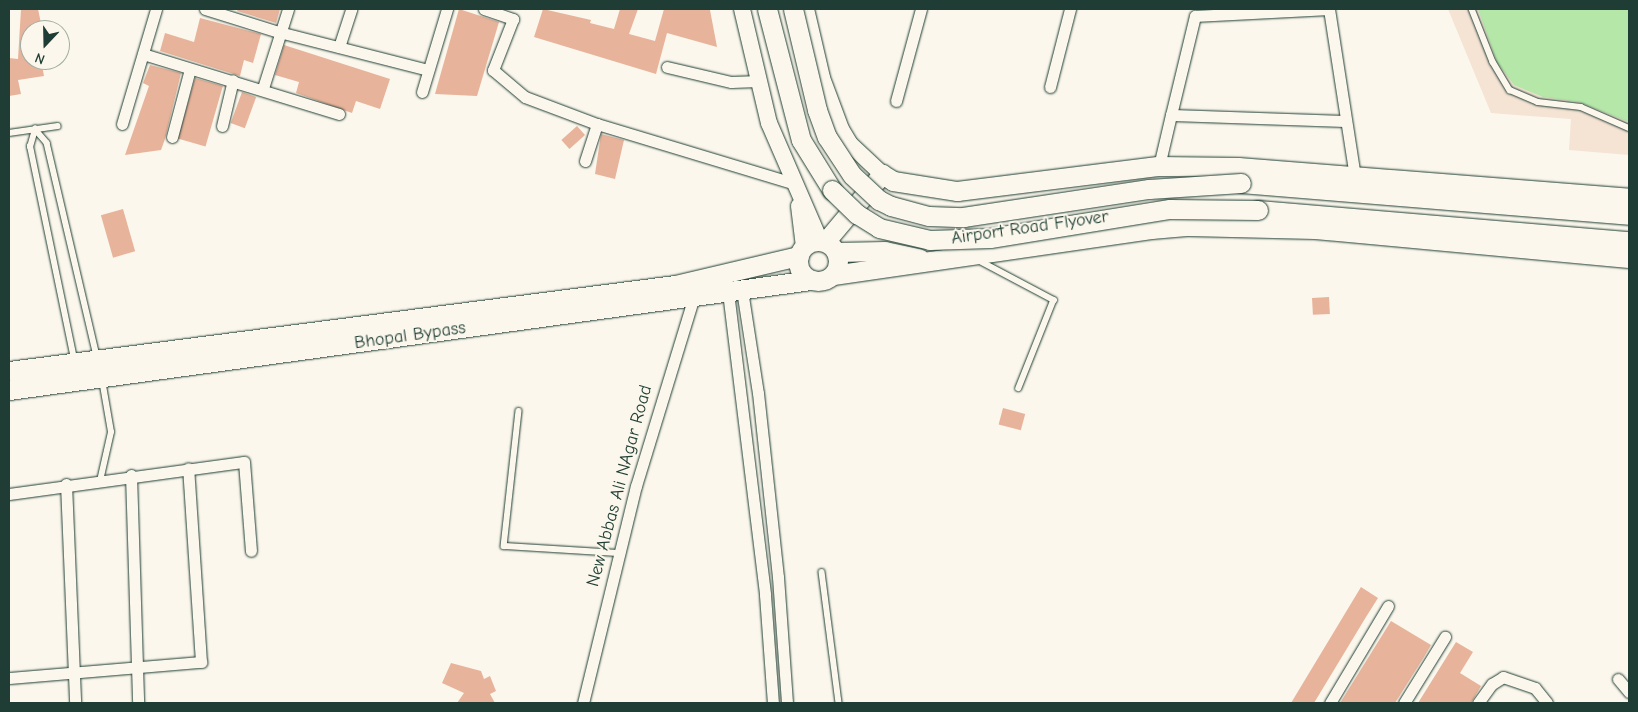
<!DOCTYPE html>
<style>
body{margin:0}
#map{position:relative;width:1638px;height:712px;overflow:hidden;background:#fbf7ec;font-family:"Comic Neue",sans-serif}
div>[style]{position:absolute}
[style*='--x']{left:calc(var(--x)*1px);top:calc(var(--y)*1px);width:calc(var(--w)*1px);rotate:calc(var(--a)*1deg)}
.built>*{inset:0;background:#f5e3d4}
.green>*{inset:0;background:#b4e7a8}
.building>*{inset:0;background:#e8b39b;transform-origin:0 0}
.roads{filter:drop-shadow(0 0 1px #1f3d34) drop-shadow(0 0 1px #1f3d34)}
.lane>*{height:5.5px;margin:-2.75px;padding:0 2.75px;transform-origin:2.75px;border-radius:2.75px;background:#fbf7ec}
.street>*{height:11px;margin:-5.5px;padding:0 5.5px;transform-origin:5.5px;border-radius:5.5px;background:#fbf7ec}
.secondary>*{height:16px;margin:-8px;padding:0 8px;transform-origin:8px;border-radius:8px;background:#fbf7ec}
.primary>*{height:19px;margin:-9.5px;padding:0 9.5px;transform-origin:9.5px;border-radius:9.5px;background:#fbf7ec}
.primary>.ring{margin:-9.5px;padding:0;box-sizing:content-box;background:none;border:19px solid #fbf7ec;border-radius:50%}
.bridges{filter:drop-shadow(0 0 1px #1f3d34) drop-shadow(0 0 1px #1f3d34)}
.primary-bridge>*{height:19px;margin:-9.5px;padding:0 9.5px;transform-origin:9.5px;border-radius:9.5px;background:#fbf7ec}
span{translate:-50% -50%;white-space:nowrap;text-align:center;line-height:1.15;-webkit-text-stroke:4px #fbf7ec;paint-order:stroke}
.street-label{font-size:18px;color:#1f3d34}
.frame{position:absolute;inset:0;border:10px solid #1f3d34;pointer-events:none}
.north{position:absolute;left:20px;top:20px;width:50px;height:50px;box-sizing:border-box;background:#fbf7ec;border:1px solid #a3ada2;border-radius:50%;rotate:201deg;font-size:14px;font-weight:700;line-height:20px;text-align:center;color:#1f3d34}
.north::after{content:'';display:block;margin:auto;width:18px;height:22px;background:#1f3d34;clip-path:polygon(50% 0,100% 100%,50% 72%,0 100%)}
</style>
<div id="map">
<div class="built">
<div style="clip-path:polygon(1448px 9px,1629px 9px,1629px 155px,1569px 150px,1571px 119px,1491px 113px)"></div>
</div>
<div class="green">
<div style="clip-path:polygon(1478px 9px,1629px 9px,1629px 122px,1579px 102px,1543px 97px,1514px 85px,1497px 62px)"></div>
</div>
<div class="building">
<div style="clip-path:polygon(21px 9px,38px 9px,42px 28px,30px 30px,30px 60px,41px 60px,44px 76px,18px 80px,21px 94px,9px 96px,9px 58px,18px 59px)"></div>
<div style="clip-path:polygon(238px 9px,280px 9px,276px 23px,237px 11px)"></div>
<div style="clip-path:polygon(459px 9px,499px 22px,477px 96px,435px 94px)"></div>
<div style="clip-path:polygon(543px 9px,591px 20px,590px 23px,614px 29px,620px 9px,638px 9px,629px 34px,655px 41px,664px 9px,705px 9px,710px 10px,717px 47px,667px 33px,656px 74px,534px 37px)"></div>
<div style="clip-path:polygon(200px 18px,261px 34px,253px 63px,244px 60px,240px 76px,160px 51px,165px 33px,194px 42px)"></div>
<div style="clip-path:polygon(284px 45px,390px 79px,380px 109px,356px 101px,352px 113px,296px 93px,299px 82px,275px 75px)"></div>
<div style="clip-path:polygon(150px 65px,181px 73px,165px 139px,161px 150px,125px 155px,149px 86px,143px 83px)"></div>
<div style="left:195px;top:78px;width:29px;height:63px;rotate:16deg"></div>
<div style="left:242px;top:92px;width:15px;height:33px;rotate:20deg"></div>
<div style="left:577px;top:126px;width:12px;height:21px;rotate:48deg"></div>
<div style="clip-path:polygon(601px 134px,624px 140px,615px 179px,595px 174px)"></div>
<div style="left:123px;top:209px;width:44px;height:23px;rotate:74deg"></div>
<div style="left:1329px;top:297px;width:17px;height:17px;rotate:87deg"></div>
<div style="left:1003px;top:408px;width:23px;height:17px;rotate:15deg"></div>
<div style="clip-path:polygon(1361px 587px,1378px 598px,1366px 617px,1314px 703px,1291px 703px)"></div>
<div style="clip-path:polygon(1391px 621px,1431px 645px,1424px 657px,1395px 703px,1340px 703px)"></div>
<div style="clip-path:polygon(1456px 642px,1473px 652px,1460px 673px,1481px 686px,1471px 703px,1418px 703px)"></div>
<div style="clip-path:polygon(451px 663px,481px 671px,484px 679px,490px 676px,496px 691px,490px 694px,495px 703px,457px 703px,464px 693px,442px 683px)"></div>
</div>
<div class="roads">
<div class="lane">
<div style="--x:1472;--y:9;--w:57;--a:68.4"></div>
<div style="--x:1493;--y:62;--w:33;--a:59"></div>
<div style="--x:1510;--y:90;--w:30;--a:23"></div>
<div style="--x:1538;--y:102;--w:43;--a:6.6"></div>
<div style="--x:1581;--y:107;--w:52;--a:23.6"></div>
<div style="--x:9;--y:133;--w:49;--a:-8.1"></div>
<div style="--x:978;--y:260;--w:86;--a:27.8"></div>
<div style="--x:1054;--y:300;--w:95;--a:111.7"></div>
<div style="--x:74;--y:359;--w:217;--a:-101.7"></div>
<div style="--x:30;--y:147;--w:19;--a:-74"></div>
<div style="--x:35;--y:129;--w:18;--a:49"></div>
<div style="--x:47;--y:143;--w:220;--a:76.8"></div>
<div style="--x:519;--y:411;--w:136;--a:96.3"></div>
<div style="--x:504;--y:546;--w:115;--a:3.5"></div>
<div style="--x:100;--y:481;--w:50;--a:-77.3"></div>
<div style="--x:111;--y:432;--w:53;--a:-99.8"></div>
<div style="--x:822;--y:572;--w:132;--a:82.6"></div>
</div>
<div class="street">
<div style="--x:205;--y:9;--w:77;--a:17.3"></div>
<div style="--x:279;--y:32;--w:154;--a:14.3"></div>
<div style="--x:484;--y:9;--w:31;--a:19"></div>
<div style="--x:513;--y:19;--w:55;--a:111.4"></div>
<div style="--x:493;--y:70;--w:42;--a:40.2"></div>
<div style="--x:525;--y:97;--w:77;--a:20.6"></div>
<div style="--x:597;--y:124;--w:208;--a:16.8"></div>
<div style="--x:339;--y:47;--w:40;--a:-72"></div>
<div style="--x:143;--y:54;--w:205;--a:17"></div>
<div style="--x:667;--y:67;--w:66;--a:13.2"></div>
<div style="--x:731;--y:82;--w:28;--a:-2"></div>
<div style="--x:1050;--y:87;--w:81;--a:-75.6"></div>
<div style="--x:263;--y:88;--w:83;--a:-72.4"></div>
<div style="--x:422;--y:92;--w:87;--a:-73.2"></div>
<div style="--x:896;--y:101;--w:95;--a:-74.8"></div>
<div style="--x:1171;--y:115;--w:102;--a:-76.4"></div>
<div style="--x:1195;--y:16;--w:134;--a:-3"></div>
<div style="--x:1329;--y:9;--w:169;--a:81.2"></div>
<div style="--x:122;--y:124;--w:120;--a:-73.5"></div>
<div style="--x:222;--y:126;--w:47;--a:-76.6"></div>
<div style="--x:172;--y:137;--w:70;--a:-75.2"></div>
<div style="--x:585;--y:161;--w:39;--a:-72"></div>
<div style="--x:1159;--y:166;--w:52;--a:-76.8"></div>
<div style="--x:1171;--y:115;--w:175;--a:2"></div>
<div style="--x:742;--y:290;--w:104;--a:81.2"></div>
<div style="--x:758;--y:393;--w:185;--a:83.8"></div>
<div style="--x:778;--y:577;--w:126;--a:85.9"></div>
<div style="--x:728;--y:292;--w:305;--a:83"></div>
<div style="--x:765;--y:595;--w:108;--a:85.8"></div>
<div style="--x:131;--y:475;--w:228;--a:88.2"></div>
<div style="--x:66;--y:484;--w:219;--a:87.6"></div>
<div style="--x:9;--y:494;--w:237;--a:-7.8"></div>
<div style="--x:244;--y:462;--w:89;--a:85.5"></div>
<div style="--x:9;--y:678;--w:193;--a:-4.8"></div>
<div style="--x:201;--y:662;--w:194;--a:-93.8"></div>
<div style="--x:1618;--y:679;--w:17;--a:50"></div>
<div style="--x:583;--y:703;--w:223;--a:-76.3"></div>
<div style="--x:636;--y:486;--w:202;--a:-73"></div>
<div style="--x:1330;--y:703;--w:113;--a:-59.1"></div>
<div style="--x:1404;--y:703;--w:78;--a:-58.2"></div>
<div style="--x:1478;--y:703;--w:24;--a:-54"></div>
<div style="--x:1492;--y:684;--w:13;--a:-32"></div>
<div style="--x:1503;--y:677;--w:34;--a:19"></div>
<div style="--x:1535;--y:688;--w:19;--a:51"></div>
</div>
<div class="secondary">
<div style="--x:742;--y:9;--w:117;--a:76.7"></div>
<div style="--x:769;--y:123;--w:129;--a:66.6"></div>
<div style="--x:806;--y:9;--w:71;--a:76.9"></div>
<div style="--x:822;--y:78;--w:54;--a:69.6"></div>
<div style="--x:841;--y:129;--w:17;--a:59"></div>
<div style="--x:850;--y:144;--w:44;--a:43.2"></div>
<div style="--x:799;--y:206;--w:41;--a:83"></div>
</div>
<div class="primary">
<div style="--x:767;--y:9;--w:135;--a:75.5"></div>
<div style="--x:801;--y:140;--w:59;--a:58.2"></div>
<div style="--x:1241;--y:183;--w:389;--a:4.7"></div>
<div style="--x:1258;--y:210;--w:372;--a:4.8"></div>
<div class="ring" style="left:798px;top:241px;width:21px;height:21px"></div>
<div style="--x:825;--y:242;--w:89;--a:-50"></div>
<div style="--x:882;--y:174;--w:13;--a:32"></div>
<div style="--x:893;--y:181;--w:65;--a:8.9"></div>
<div style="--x:957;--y:191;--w:204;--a:-7.1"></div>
<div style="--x:1159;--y:166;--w:79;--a:0.7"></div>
<div style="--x:1238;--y:167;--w:392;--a:4.5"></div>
<div style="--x:836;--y:252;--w:49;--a:-1.2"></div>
<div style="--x:885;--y:251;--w:35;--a:12"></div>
<div style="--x:833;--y:275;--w:321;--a:-8.2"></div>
<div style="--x:1151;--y:229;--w:38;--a:-5"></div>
<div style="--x:1189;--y:226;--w:126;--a:1.4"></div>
<div style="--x:1315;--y:229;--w:315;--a:5.3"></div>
<div style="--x:9;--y:371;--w:672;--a:-7.36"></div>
<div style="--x:675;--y:285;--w:127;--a:-13.2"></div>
<div style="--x:9;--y:390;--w:810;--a:-7.81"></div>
</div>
</div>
<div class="bridges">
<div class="primary-bridge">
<div style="--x:793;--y:9;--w:104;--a:76.6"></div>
<div style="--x:817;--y:110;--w:29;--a:70"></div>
<div style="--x:827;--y:137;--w:45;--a:56.7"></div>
<div style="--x:852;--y:175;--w:37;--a:43"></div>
<div style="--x:879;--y:200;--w:13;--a:27"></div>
<div style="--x:891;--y:206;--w:39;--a:15"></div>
<div style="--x:929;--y:216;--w:34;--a:2"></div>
<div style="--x:963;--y:217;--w:188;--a:-8.6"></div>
<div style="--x:1149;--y:189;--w:92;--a:-3.7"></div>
<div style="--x:832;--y:190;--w:35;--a:44"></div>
<div style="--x:857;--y:214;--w:26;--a:32"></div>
<div style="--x:879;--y:228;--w:52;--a:13.2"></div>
<div style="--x:930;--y:240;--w:60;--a:-1.9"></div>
<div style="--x:990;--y:238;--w:182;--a:-9.2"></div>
<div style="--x:1170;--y:209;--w:88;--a:0.7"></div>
</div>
</div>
<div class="street-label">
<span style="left:1030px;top:228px;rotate:-8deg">Airport Road Flyover</span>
<span style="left:410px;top:336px;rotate:-8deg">Bhopal Bypass</span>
<span style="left:620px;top:486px;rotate:-75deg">New Abbas Ali NAgar Road</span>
</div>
<div class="frame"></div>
<div class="north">N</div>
</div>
